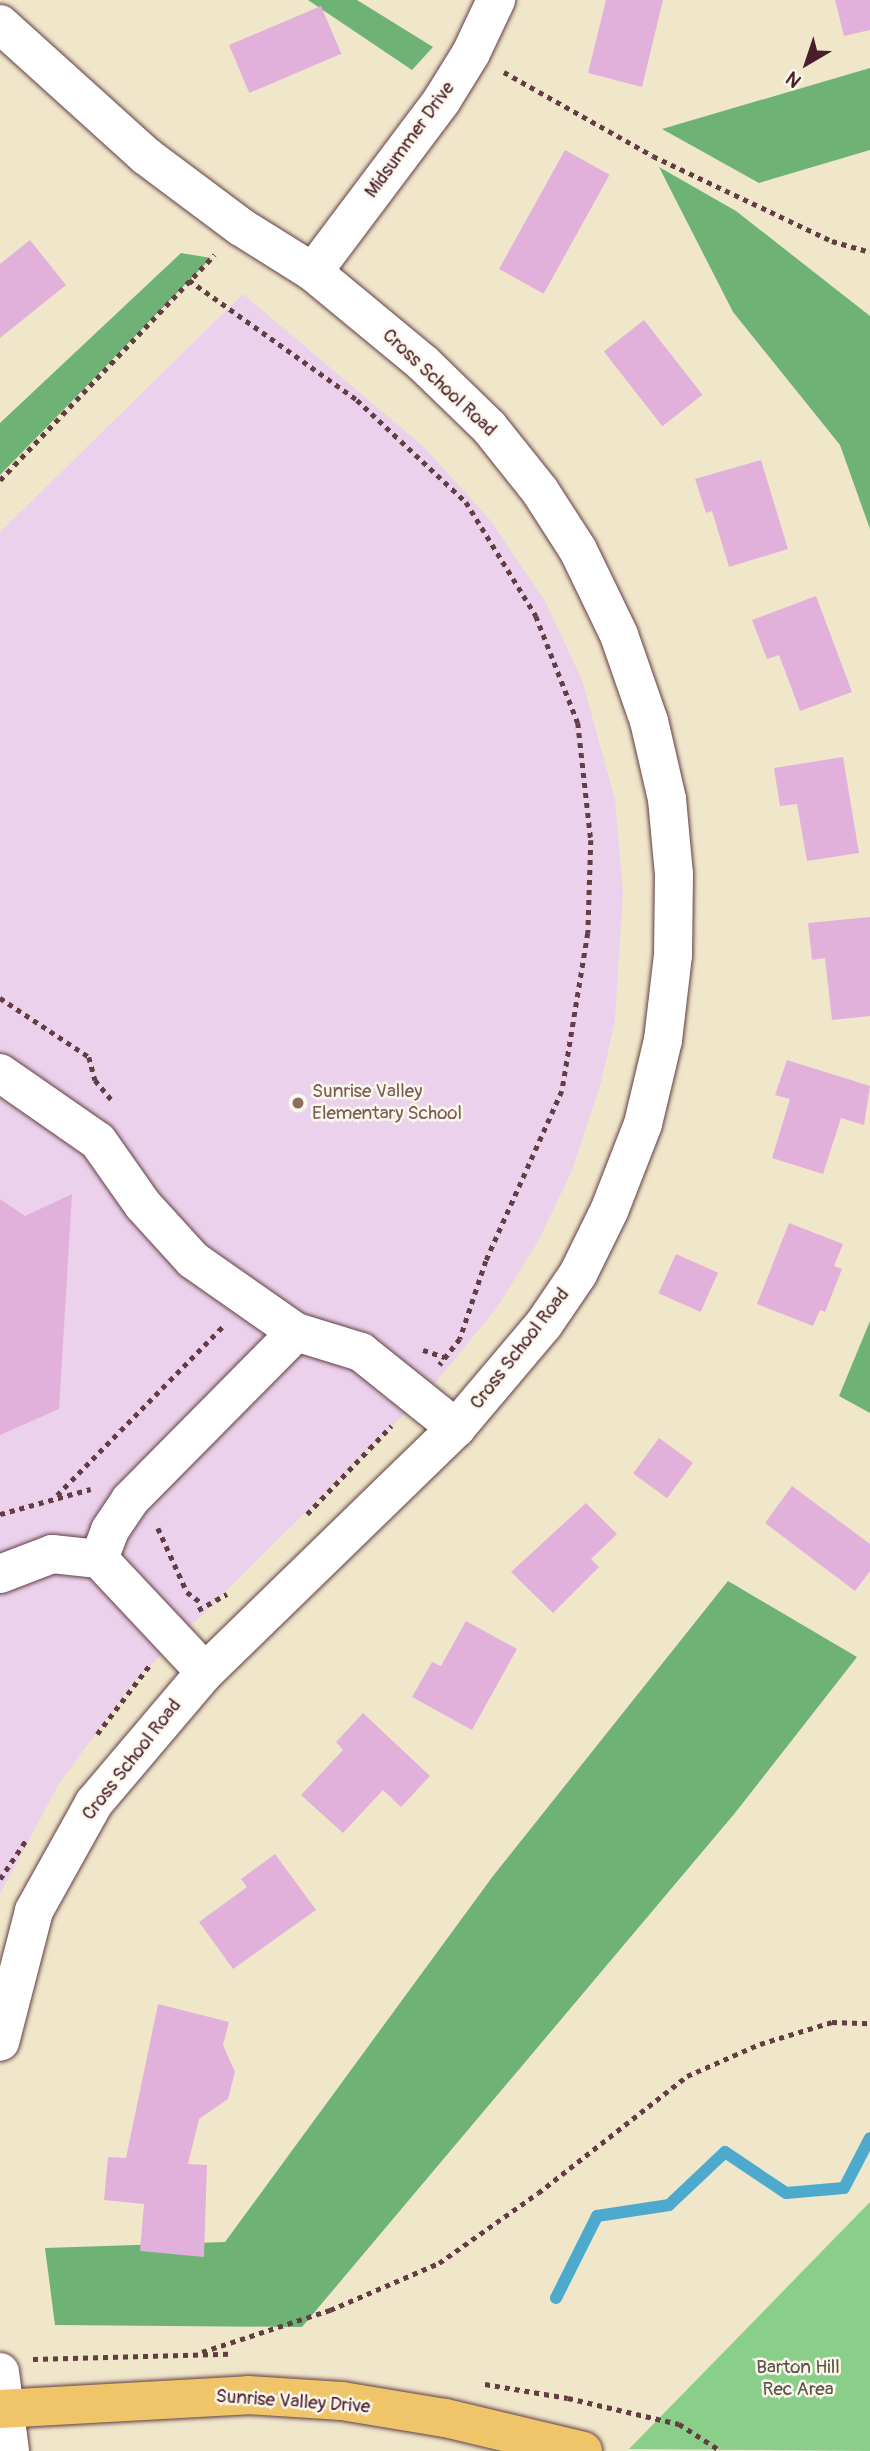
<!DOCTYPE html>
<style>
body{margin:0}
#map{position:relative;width:870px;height:2451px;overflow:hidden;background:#f0e7cb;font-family:Pangolin,sans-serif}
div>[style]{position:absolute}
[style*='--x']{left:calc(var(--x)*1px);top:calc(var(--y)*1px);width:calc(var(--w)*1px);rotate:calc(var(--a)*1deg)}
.built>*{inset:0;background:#ebd1eb}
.green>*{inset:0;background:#89cf8a}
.forest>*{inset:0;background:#6eb276}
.stream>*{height:12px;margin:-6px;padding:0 6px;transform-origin:6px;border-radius:6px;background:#4daacc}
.building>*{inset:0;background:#e2b1db;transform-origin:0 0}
.path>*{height:4.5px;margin-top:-2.25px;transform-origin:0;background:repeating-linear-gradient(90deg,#633d43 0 5px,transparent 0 10px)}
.roads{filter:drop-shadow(0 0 2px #633d43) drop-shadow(0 0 2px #633d43)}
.minor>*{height:38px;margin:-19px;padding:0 19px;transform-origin:19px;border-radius:19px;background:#fff}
.major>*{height:38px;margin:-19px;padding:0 19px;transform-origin:19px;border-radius:19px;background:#f0c469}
.dots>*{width:19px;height:19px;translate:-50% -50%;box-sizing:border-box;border:4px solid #fbf7ec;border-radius:50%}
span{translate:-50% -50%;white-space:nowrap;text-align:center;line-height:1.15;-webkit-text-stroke:5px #fbf7ec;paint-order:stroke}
.street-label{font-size:19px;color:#4a1f2b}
.education-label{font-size:19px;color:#785e54}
.left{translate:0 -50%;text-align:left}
.park-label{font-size:19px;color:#5d5448}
.north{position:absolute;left:772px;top:28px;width:70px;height:70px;-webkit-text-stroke:5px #fbf7ec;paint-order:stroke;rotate:219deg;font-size:19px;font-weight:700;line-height:28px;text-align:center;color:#4a1f2b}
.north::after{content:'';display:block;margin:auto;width:24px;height:32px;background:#4a1f2b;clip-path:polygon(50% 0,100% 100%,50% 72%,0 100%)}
</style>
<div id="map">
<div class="built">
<div style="clip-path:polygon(243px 294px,424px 447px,491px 521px,545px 601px,582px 680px,615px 799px,623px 892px,615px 1020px,601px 1083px,573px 1168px,539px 1240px,496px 1309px,431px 1388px,134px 1682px,60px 1782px,0 1894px,0 532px)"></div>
</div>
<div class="green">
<div style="clip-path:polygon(870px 2202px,870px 2451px,629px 2449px)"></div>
</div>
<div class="forest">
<div style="clip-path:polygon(308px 0,357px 0,433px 47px,412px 70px)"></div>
<div style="clip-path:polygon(870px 68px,870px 150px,759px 183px,662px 129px)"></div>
<div style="clip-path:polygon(659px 167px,736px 211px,870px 316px,870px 529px,840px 445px,733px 312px)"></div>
<div style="clip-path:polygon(181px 253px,211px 258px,0 475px,0 423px)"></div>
<div style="clip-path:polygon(870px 1321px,870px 1413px,839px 1396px)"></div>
<div style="clip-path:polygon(728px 1581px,857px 1657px,735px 1813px,302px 2327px,55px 2325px,45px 2248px,225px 2242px,493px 1876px)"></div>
</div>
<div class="stream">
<div style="--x:556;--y:2298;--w:92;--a:-63.4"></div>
<div style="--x:597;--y:2216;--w:73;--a:-8.7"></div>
<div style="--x:669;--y:2205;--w:77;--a:-43.4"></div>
<div style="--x:725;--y:2152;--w:73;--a:33.9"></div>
<div style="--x:786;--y:2193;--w:58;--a:-4.9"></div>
<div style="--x:844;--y:2188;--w:56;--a:-62.5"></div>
</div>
<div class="building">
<div style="clip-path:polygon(606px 0,663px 0,642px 87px,588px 73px)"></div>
<div style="clip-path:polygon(835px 0,870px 0,870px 30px,844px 36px)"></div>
<div style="left:321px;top:6px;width:52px;height:100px;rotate:67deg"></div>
<div style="left:565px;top:150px;width:51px;height:136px;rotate:29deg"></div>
<div style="clip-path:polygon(30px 240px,66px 285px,0 338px,0 264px)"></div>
<div style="left:644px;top:320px;width:95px;height:51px;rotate:52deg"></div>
<div style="clip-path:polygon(761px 460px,788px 549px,729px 567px,712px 511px,706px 513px,695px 479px)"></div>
<div style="clip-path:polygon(816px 596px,852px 692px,800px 711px,779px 655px,767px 659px,752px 620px)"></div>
<div style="clip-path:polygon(843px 757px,859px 853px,807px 861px,797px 804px,780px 806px,774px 768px)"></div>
<div style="clip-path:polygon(870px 917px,870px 1016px,832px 1020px,825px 958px,812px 960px,808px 923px)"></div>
<div style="clip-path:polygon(787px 1060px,870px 1086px,864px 1125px,841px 1118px,823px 1174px,772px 1158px,790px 1099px,775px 1095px)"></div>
<div style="clip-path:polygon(72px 1194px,59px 1409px,0 1435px,0 1199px,25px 1216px)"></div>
<div style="clip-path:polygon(789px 1223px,843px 1244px,834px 1266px,842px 1269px,825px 1312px,820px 1310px,813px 1326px,757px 1304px)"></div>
<div style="left:676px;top:1254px;width:46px;height:43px;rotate:24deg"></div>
<div style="left:659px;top:1438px;width:42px;height:44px;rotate:36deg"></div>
<div style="clip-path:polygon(792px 1486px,870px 1544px,870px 1571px,855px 1591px,765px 1523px)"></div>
<div style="clip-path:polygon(586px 1503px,617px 1534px,591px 1559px,599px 1567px,553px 1613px,511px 1572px)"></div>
<div style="clip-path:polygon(466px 1621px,517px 1649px,472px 1730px,412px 1697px,432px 1662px,441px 1666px)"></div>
<div style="clip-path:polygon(363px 1713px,430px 1776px,401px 1807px,383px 1790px,343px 1833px,301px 1795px,343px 1750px,336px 1742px)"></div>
<div style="clip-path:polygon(275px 1854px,316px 1910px,233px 1969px,199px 1922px,247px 1887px,241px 1879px)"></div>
<div style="clip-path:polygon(158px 2004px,229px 2022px,223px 2045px,235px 2072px,228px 2099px,199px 2119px,188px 2164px,207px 2165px,204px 2257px,140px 2251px,144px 2204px,104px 2200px,108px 2157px,126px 2158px)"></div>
</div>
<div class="path">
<div style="--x:504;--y:72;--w:171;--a:29.4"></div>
<div style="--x:653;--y:156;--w:198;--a:25.4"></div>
<div style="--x:832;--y:241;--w:40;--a:16"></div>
<div style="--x:189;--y:280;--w:206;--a:35.5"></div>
<div style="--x:357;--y:400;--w:149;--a:43.1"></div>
<div style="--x:466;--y:502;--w:134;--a:58.4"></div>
<div style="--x:536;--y:616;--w:115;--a:68.6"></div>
<div style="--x:578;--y:723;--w:118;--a:83.7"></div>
<div style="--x:591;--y:840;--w:93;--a:91.8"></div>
<div style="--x:588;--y:933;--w:160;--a:99.3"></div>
<div style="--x:562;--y:1091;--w:186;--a:114.1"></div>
<div style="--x:486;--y:1261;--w:82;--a:108.4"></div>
<div style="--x:460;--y:1339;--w:33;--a:128"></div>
<div style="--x:0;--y:480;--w:311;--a:-46.4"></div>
<div style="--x:0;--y:998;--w:107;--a:33.5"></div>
<div style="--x:89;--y:1057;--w:24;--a:75"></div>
<div style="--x:95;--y:1080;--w:26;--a:50"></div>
<div style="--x:423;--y:1350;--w:23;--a:18"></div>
<div style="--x:57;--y:1495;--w:237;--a:-45.5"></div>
<div style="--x:0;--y:1514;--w:94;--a:-15.4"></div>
<div style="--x:307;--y:1514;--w:122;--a:-46.3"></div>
<div style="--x:158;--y:1528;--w:70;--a:65.6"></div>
<div style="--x:187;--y:1592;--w:20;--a:37"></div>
<div style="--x:198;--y:1610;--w:33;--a:-29"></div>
<div style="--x:97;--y:1734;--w:86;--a:-52.6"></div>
<div style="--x:0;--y:1879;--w:47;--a:-56.3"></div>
<div style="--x:202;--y:2352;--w:135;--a:-18.2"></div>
<div style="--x:330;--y:2310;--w:119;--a:-23.3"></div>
<div style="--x:439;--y:2263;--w:121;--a:-35.3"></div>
<div style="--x:538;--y:2193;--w:189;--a:-38.1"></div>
<div style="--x:687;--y:2076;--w:80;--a:-23.7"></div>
<div style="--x:760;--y:2044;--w:75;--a:-17"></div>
<div style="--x:832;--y:2022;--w:38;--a:2"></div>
<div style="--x:33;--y:2359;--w:197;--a:-1.5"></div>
<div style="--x:485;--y:2384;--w:84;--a:9.6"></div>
<div style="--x:568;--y:2398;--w:114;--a:13.2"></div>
<div style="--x:679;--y:2424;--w:50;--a:32.7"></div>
</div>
<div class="roads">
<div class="minor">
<div style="--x:0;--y:24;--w:197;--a:42.1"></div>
<div style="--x:146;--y:156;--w:119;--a:36.8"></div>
<div style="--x:241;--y:227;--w:85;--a:32"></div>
<div style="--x:313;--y:272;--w:143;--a:39.6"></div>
<div style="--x:423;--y:363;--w:92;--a:44.1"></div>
<div style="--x:489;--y:427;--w:82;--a:51.4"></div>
<div style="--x:540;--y:491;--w:70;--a:57.2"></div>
<div style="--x:578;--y:550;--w:94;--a:64.2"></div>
<div style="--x:619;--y:635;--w:91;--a:70.8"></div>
<div style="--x:649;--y:721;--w:80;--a:77"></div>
<div style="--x:667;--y:799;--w:75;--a:84.7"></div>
<div style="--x:674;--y:874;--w:81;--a:90.7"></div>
<div style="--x:673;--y:955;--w:86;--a:96.7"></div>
<div style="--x:663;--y:1040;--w:86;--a:103.4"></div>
<div style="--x:643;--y:1124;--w:93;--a:111.3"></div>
<div style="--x:609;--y:1211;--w:70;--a:116.2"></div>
<div style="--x:578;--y:1274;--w:60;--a:124.2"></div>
<div style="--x:544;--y:1324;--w:136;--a:130.2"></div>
<div style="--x:456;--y:1428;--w:350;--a:135.8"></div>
<div style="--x:205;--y:1672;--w:172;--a:130.3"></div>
<div style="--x:94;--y:1803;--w:124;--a:119.1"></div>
<div style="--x:34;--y:1911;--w:135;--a:104.5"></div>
<div style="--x:313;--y:272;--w:215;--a:-53.1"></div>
<div style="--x:442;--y:100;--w:55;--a:-58.3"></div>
<div style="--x:471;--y:53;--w:59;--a:-64.7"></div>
<div style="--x:0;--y:1073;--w:119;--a:34.8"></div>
<div style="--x:98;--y:1141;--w:78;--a:54.9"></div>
<div style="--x:143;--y:1205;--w:74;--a:47.7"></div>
<div style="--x:193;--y:1260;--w:126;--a:35"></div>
<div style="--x:296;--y:1332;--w:68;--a:17.1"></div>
<div style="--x:361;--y:1352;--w:122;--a:38.7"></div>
<div style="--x:99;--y:1559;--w:31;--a:-69"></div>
<div style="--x:110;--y:1530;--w:36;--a:-56"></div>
<div style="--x:130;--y:1500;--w:236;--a:-45.3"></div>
<div style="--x:0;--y:1574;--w:56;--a:-21"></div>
<div style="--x:52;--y:1554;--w:47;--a:6.1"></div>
<div style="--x:99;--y:1559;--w:155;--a:46.8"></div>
<div style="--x:0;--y:2372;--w:80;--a:82.8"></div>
</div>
<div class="major">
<div style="--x:0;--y:2409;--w:248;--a:-3.2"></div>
<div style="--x:248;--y:2395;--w:94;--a:3.7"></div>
<div style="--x:342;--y:2401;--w:104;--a:9.4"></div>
<div style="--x:445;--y:2418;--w:142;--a:13.4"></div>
</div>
</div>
<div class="dots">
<div style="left:298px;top:1103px;background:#8d6e63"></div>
</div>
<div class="street-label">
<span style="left:410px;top:140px;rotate:-54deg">Midsummer Drive</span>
<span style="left:439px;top:383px;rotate:43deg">Cross School Road</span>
<span style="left:520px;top:1349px;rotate:-52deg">Cross School Road</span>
<span style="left:132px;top:1760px;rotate:-52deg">Cross School Road</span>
<span style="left:293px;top:2402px;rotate:4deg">Sunrise Valley Drive</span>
</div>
<div class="education-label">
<span class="left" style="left:312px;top:1103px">Sunrise Valley<br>Elementary School</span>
</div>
<div class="park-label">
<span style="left:798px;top:2379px">Barton Hill<br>Rec Area</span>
</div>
<div class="north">N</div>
</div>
